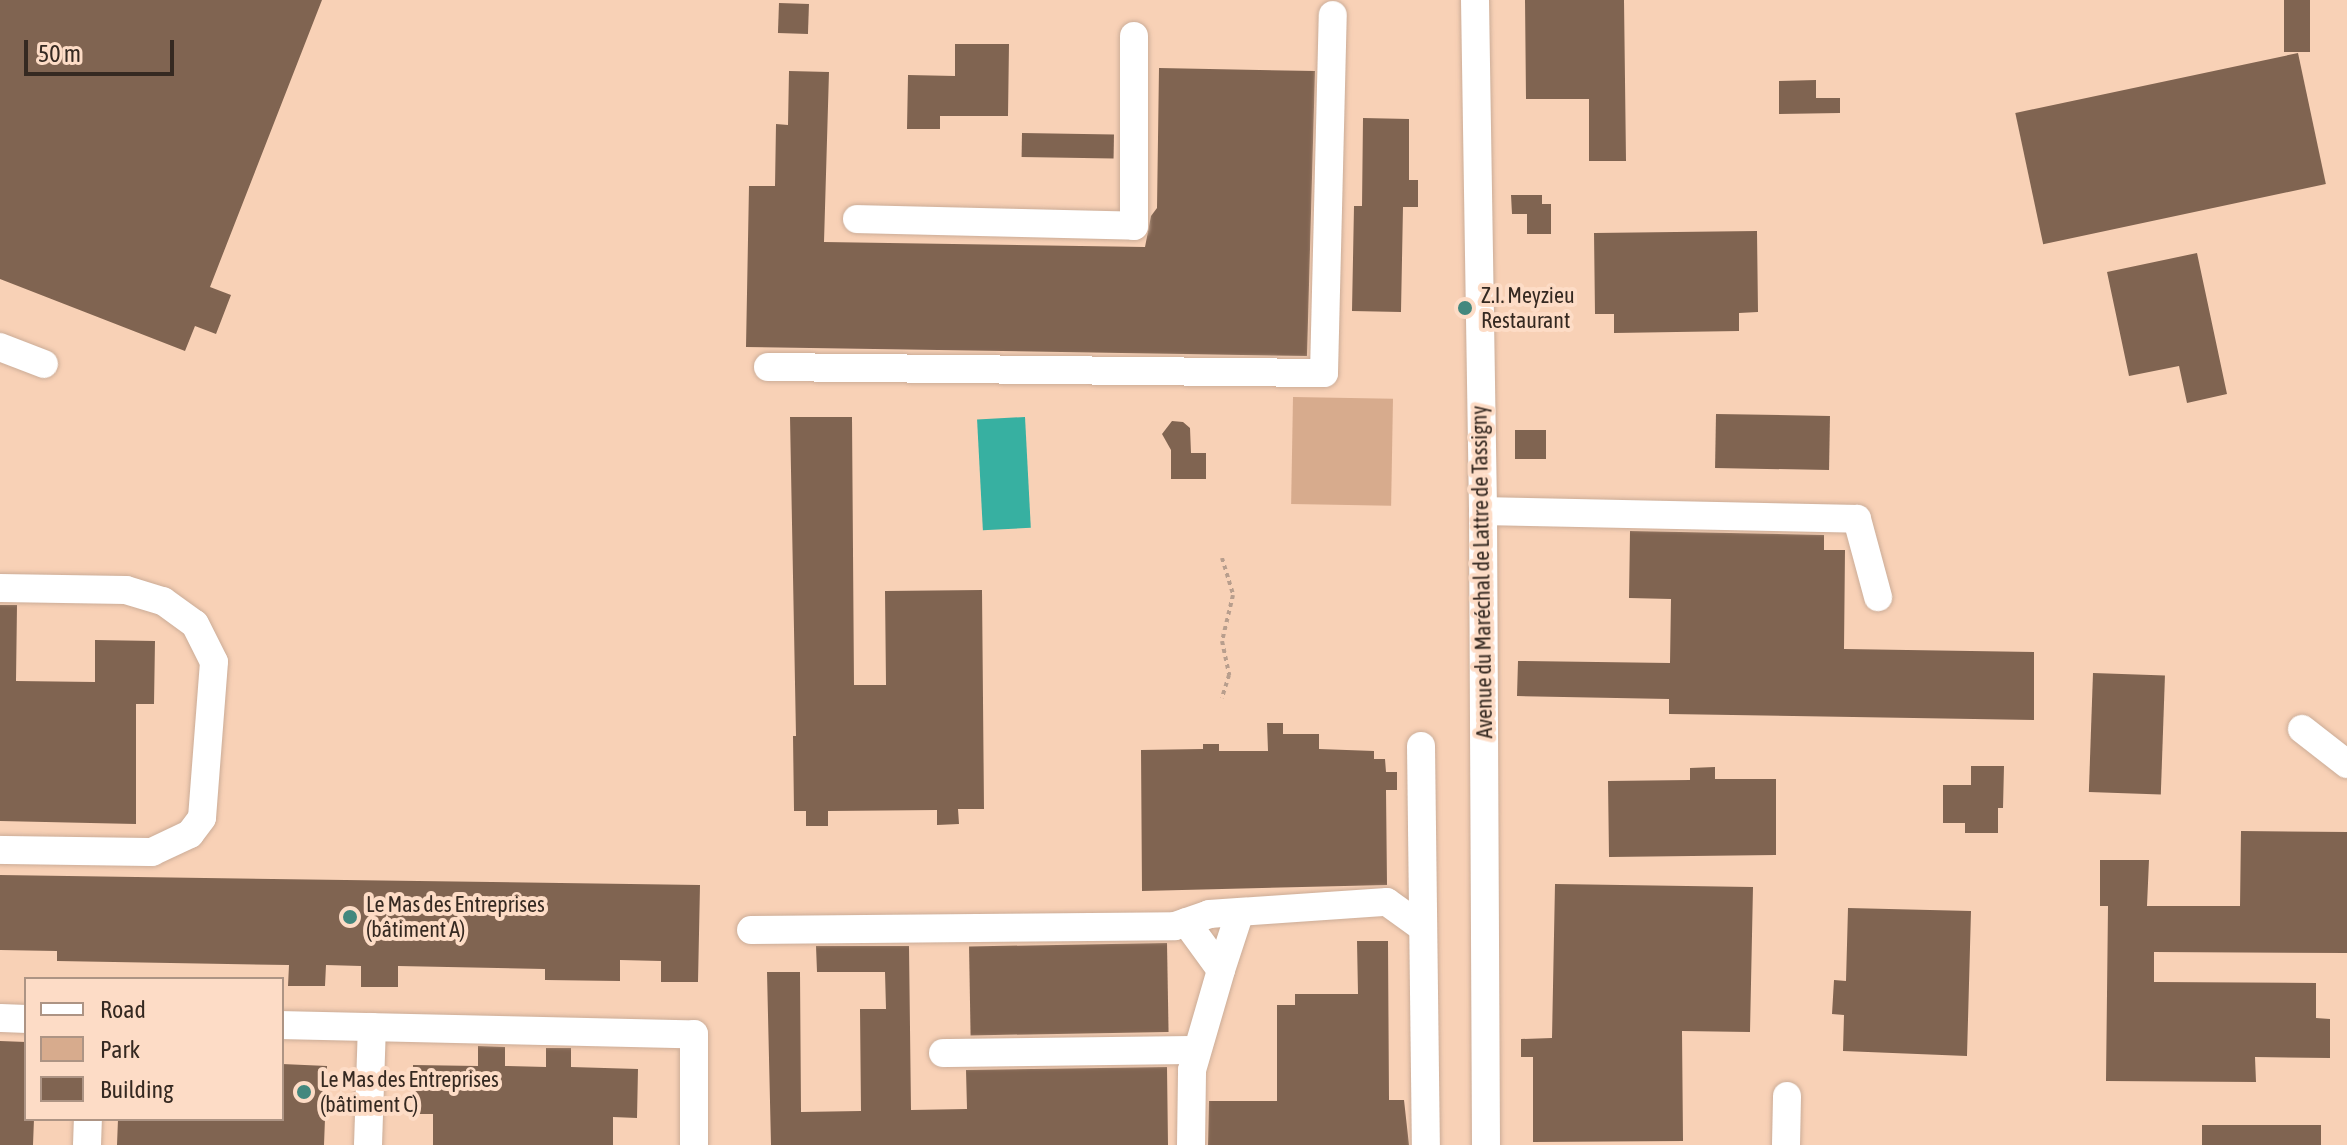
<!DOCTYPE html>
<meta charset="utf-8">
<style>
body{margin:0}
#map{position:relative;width:2347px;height:1145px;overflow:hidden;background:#fddcc6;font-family:"Asap Condensed",sans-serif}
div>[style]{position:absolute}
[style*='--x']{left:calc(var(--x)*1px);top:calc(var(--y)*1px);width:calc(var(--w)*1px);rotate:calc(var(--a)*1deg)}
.built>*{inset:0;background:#f8d1b6}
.green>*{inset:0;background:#d7ab8d;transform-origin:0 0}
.water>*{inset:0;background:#37b0a1;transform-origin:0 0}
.building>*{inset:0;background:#806451;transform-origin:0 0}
.path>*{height:4px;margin-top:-2px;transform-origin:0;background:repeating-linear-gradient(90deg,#b89e8d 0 4px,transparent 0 8px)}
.roads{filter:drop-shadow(0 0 2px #cbac97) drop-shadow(0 0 2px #cbac97)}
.minor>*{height:28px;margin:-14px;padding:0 14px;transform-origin:14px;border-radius:14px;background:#fff}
.dots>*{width:22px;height:22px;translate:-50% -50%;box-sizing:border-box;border:4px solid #fddcc6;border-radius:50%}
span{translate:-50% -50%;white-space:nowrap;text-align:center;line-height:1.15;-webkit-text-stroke:8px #fddcc6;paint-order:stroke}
.poi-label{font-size:22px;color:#352921}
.left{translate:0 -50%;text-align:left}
.street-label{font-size:22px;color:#352921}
.legend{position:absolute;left:24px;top:977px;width:260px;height:144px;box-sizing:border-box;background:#fddcc6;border:2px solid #ad9484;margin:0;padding:10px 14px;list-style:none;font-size:24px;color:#352921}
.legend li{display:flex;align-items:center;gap:16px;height:40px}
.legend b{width:40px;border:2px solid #ad9484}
.scale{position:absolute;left:24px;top:40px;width:150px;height:36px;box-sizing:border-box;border:4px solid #352921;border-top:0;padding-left:10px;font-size:24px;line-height:28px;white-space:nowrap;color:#352921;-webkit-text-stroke:6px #fddcc6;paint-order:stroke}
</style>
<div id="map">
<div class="built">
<div style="clip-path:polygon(evenodd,0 0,2347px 0,2347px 1145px,0 1145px,0 0,26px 979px,282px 979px,282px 1119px,26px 1119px,26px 979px)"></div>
</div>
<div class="green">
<div style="left:1293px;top:397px;width:100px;height:107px;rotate:1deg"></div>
</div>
<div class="water">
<div style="left:1025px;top:417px;width:111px;height:48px;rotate:87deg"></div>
</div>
<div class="building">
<div style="clip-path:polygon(0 0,322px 0,210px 287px,231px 295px,216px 334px,195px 326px,185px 351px,0 279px)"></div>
<div style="clip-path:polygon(1525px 0,1624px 0,1626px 161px,1589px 161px,1589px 99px,1526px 99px)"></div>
<div style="left:2284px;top:0;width:26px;height:52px"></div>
<div style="left:779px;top:3px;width:30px;height:30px;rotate:2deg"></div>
<div style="clip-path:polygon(955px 44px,1009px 44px,1008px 116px,940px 116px,940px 129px,907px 129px,908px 75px,955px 76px)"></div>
<div style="left:2298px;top:53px;width:134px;height:289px;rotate:78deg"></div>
<div style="clip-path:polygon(1159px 68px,1315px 71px,1307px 356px,746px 347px,749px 186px,775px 186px,776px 124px,788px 125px,789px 71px,829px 72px,824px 242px,1145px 247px,1151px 216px,1157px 208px)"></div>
<div style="clip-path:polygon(1816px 80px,1816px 98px,1840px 98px,1840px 113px,1779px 114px,1779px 81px)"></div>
<div style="clip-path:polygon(1363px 118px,1409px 119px,1409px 180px,1418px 180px,1418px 207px,1403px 207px,1401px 312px,1352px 311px,1354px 206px,1362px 206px)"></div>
<div style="left:1022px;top:133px;width:92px;height:24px;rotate:1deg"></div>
<div style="clip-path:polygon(1511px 195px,1542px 195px,1542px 204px,1551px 204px,1551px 234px,1527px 234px,1527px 214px,1512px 214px)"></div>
<div style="clip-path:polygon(1757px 231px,1758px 312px,1739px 313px,1739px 331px,1614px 333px,1614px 314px,1595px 314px,1594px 233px)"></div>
<div style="clip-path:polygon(2197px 253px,2227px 394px,2187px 403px,2179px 366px,2129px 376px,2107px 272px)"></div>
<div style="left:1716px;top:414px;width:114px;height:54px;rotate:1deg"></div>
<div style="clip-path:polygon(790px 417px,852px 417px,854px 685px,886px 685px,885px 591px,982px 590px,984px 809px,958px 809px,959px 824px,937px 825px,937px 810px,828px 811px,828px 826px,806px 826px,806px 811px,794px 811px,793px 736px,796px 736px)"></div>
<div style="clip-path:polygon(1172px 421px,1183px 422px,1190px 428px,1191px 453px,1206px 453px,1206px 479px,1171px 479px,1171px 450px,1162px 434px)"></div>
<div style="left:1515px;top:430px;width:31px;height:29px"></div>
<div style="clip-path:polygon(1630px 531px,1824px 535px,1824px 550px,1845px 550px,1844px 649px,2034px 652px,2034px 720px,1669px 714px,1669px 699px,1517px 696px,1518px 661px,1670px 663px,1671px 599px,1629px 598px)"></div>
<div style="clip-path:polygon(0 605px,17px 605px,16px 681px,95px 682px,95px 640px,155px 641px,154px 704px,136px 704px,136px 824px,0 821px)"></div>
<div style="left:2093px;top:673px;width:72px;height:119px;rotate:2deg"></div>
<div style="clip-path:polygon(1267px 723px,1283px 723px,1283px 734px,1319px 734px,1319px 749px,1374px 751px,1374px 759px,1385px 759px,1386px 772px,1397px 772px,1397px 790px,1386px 790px,1387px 885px,1142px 891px,1141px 750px,1203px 749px,1203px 744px,1219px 744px,1219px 751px,1268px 751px)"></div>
<div style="clip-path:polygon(1971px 766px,2004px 766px,2003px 808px,1998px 808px,1998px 833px,1965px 833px,1965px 823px,1943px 823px,1943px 785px,1971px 785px)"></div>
<div style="clip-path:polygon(1715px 767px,1715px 779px,1776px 779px,1776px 855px,1609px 857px,1608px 781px,1690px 780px,1690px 768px)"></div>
<div style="clip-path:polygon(2241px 831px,2347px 832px,2347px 953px,2154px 952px,2154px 982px,2316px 983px,2316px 1018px,2330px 1019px,2330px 1058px,2255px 1057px,2256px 1082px,2106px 1081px,2108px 906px,2100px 906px,2100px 860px,2149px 860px,2147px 906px,2240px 906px)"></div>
<div style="clip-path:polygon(0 875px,700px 885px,698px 982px,661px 982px,661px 961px,620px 960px,620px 981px,545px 980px,545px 969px,398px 966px,398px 987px,361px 987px,361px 966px,326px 965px,325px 986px,288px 986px,289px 965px,57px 961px,57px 951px,0 950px)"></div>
<div style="clip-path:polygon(1555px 884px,1753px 887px,1750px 1032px,1682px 1031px,1683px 1141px,1533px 1142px,1533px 1057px,1521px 1057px,1521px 1039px,1552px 1038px)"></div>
<div style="clip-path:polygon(1848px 908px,1971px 911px,1967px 1056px,1843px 1051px,1844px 1015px,1832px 1014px,1834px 980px,1846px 981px)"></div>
<div style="clip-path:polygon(1357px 941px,1388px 941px,1389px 1100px,1404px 1100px,1409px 1145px,1208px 1145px,1209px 1101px,1277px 1101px,1277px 1005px,1295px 1005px,1295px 994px,1358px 994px)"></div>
<div style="left:1167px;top:943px;width:89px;height:198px;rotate:89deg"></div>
<div style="clip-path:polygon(816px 946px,909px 946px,911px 1110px,967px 1109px,966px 1070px,1167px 1067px,1168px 1145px,771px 1145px,767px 972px,800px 972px,801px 1112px,861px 1111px,860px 1009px,886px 1009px,885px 972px,817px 972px)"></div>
<div style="clip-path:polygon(0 1041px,26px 1042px,26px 1119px,34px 1119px,33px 1145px,0 1145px)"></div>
<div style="clip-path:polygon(478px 1046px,505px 1047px,505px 1066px,546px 1067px,546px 1048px,571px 1048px,571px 1067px,638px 1069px,637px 1118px,613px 1117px,613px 1145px,433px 1145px,433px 1114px,412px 1114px,413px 1065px,478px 1066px)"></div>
<div style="clip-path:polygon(282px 1064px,327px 1066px,324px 1145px,117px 1145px,118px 1119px,282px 1119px)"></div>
<div style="left:2202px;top:1125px;width:119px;height:20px"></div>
</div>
<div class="path">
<div style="--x:1222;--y:558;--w:39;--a:73"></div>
<div style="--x:1233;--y:595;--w:47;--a:103.4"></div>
<div style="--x:1222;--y:641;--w:35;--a:78"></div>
<div style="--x:1229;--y:675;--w:24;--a:107"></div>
</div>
<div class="roads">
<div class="minor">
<div style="--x:1475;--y:0;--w:511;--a:89.1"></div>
<div style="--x:1483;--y:511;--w:634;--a:89.73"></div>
<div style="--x:857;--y:219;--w:277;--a:1.4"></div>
<div style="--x:1134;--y:226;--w:190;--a:-90"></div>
<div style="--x:0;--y:347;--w:47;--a:21.1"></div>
<div style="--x:768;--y:367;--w:556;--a:0.62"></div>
<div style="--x:1324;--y:373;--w:358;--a:-88.6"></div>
<div style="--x:1483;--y:511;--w:374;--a:1.2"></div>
<div style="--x:1857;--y:519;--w:81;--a:74.9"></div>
<div style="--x:0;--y:588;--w:126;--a:0.9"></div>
<div style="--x:126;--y:590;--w:39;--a:17"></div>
<div style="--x:163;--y:601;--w:39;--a:36"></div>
<div style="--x:195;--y:624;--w:42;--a:63.4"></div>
<div style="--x:214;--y:662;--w:156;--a:94.4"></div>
<div style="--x:202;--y:818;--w:20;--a:127"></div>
<div style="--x:190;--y:834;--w:42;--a:154.7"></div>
<div style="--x:152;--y:852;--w:152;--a:-179.2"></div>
<div style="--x:2302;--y:729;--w:57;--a:37.9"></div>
<div style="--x:1421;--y:746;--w:399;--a:89.3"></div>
<div style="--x:1186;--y:922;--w:59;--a:53.9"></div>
<div style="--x:1221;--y:970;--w:61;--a:-71.9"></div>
<div style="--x:751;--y:930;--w:424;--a:-0.5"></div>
<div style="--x:1175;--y:926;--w:36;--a:-19"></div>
<div style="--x:1209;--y:914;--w:178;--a:-3.9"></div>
<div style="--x:1387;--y:902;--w:44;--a:35.8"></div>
<div style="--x:0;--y:1018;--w:26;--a:2"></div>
<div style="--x:282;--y:1025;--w:412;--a:1.3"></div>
<div style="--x:694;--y:1034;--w:111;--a:90"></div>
<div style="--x:943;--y:1053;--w:254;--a:-0.7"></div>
<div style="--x:87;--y:1145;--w:26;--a:-88"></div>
<div style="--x:368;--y:1145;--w:118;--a:-88.1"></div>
<div style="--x:1191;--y:1145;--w:75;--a:-89.2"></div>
<div style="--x:1192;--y:1070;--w:104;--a:-73.8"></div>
<div style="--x:1786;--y:1145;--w:49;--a:-88.8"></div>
</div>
</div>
<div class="dots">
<div style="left:1465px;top:308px;background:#43887e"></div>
<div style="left:350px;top:917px;background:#43887e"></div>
<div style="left:304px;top:1092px;background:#43887e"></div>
</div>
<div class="poi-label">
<span class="left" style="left:1481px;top:308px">Z.I. Meyzieu<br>Restaurant</span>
<span class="left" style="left:366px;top:917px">Le Mas des Entreprises<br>(bâtiment A)</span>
<span class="left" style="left:320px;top:1092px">Le Mas des Entreprises<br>(bâtiment C)</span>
</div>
<div class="street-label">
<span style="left:1482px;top:572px;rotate:-91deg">Avenue du Maréchal de Lattre de Tassigny</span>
</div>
<ul class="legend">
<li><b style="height:10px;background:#fff"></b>Road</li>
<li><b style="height:22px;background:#d7ab8d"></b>Park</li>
<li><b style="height:22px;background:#806451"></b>Building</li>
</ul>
<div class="scale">50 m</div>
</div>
